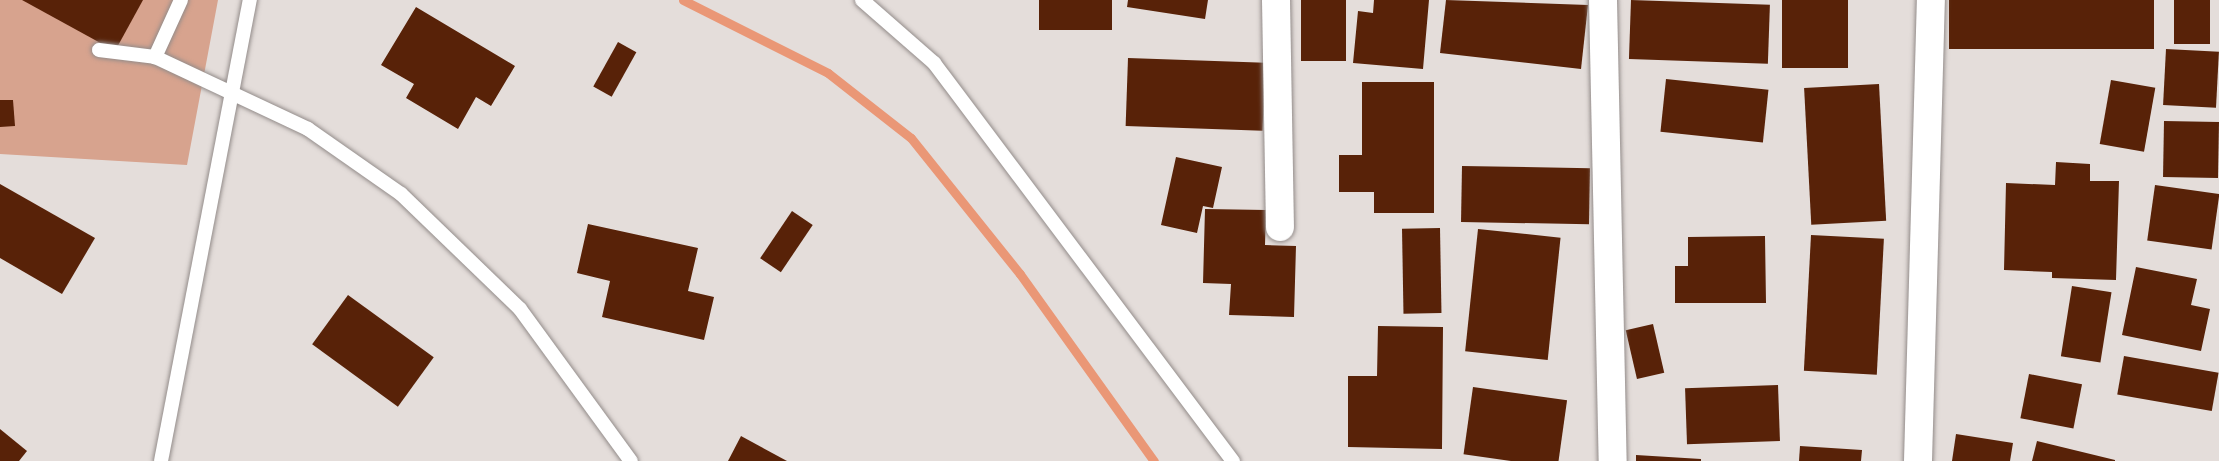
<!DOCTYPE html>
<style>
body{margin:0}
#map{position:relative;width:2219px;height:461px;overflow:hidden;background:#e4ddda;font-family:Georgia,serif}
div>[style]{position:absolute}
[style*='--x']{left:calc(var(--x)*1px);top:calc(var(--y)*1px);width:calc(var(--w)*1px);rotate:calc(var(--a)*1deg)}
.green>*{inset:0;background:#d7a38e}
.stream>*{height:9px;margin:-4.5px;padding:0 4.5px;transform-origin:4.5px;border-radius:4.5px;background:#ea9776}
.building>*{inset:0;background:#582208;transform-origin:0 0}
.roads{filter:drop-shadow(0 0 2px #938c8a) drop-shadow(0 0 2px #938c8a)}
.lane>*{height:14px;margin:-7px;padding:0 7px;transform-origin:7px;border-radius:7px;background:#fff}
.street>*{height:28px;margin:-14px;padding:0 14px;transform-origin:14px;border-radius:14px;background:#fff}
span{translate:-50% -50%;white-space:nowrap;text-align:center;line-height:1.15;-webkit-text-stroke:6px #f2eae7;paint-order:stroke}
</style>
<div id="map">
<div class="green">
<div style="clip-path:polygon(0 0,218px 0,187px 165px,0 154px)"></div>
</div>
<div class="stream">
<div style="--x:683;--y:0;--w:162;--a:26.7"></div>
<div style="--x:828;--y:73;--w:105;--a:38.1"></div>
<div style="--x:911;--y:138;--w:174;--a:51.3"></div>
<div style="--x:1020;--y:274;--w:230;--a:54.4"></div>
</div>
<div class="building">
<div style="clip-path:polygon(22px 0,143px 0,115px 51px)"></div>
<div style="left:1039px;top:0;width:73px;height:30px"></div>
<div style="clip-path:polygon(1128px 0,1208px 0,1205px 19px,1127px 7px)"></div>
<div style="left:1301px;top:0;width:45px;height:61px"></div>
<div style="clip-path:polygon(1374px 0,1429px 0,1423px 69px,1353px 63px,1358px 11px,1373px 13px)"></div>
<div style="clip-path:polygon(1446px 0,1588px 5px,1581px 69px,1440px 53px)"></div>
<div style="left:1631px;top:0;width:139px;height:59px;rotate:2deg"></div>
<div style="left:1782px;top:0;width:66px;height:68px"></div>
<div style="left:1949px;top:0;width:205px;height:49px"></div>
<div style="left:2174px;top:0;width:36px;height:44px"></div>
<div style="clip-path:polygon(416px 7px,515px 66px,491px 106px,476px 97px,458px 129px,406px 98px,414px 84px,381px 65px)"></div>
<div style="left:618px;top:42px;width:21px;height:51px;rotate:29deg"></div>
<div style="left:2166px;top:49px;width:53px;height:56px;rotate:3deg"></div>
<div style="left:1128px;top:58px;width:137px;height:68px;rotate:2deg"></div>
<div style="left:1666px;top:79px;width:103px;height:53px;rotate:6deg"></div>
<div style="left:2111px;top:80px;width:45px;height:65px;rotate:10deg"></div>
<div style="clip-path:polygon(1362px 82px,1434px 82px,1434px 213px,1374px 213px,1374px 192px,1339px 192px,1339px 155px,1362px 155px)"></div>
<div style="left:1879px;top:84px;width:137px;height:75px;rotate:87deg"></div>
<div style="clip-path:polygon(0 100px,13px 100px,15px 126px,0 127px)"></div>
<div style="left:2164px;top:121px;width:55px;height:56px;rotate:1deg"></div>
<div style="clip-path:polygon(1176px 157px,1222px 167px,1213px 208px,1203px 206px,1197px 233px,1161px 225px)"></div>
<div style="clip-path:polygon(2056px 162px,2090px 164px,2090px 181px,2119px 181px,2116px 280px,2052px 278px,2052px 272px,2004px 270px,2006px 183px,2055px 185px)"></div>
<div style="left:1462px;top:166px;width:128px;height:56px;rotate:1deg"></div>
<div style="clip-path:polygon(0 184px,95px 238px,62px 294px,0 258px)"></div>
<div style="left:2155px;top:185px;width:65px;height:56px;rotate:8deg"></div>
<div style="clip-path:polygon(1205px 209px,1266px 210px,1265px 245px,1296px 246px,1294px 317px,1229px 315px,1231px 284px,1203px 283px)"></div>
<div style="left:792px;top:211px;width:25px;height:57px;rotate:34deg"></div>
<div style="clip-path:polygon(588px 224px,698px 248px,688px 291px,714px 297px,704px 340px,602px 317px,610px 281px,577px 273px)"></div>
<div style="left:1440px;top:228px;width:85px;height:38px;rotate:89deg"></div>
<div style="left:1478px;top:229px;width:83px;height:123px;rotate:6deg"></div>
<div style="left:1811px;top:235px;width:73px;height:136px;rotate:3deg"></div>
<div style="clip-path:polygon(1765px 236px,1766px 303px,1675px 303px,1675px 266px,1688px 266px,1688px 237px)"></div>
<div style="clip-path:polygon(2136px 267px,2197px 279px,2191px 305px,2210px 309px,2201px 351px,2122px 335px)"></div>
<div style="left:2072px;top:286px;width:40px;height:71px;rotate:9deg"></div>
<div style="left:348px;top:295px;width:106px;height:61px;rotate:36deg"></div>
<div style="left:1653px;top:324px;width:50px;height:28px;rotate:77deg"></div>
<div style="clip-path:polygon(1378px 326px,1443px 327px,1442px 449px,1348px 447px,1348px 376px,1377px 376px)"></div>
<div style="left:2124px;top:356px;width:96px;height:39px;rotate:10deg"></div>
<div style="left:2029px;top:374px;width:54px;height:45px;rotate:11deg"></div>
<div style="left:1778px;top:385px;width:56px;height:93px;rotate:88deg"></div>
<div style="left:1473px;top:387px;width:95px;height:68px;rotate:8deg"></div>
<div style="clip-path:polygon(0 429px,27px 451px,19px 461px,0 461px)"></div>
<div style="clip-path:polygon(1956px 434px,2013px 443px,2010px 461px,1952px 461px)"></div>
<div style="clip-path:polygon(741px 436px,787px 461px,728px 461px)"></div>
<div style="clip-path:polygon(2037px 441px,2115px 460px,2115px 461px,2032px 461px)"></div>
<div style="clip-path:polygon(1800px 446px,1862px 450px,1861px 461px,1799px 461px)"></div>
<div style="clip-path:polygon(1636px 455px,1701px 459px,1701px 461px,1636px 461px)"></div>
</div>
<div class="roads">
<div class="lane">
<div style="--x:181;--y:0;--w:63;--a:114.5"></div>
<div style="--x:155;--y:57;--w:169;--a:25.2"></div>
<div style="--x:308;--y:129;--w:113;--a:35"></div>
<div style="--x:401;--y:194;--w:165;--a:44"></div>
<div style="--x:520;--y:309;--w:188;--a:53.9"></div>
<div style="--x:862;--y:0;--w:96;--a:41.2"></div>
<div style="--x:934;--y:63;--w:498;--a:53.1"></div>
<div style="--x:99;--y:50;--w:56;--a:7.1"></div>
<div style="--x:161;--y:461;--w:470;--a:-79.1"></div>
</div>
<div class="street">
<div style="--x:1276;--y:0;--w:227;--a:89"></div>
<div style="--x:1603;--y:0;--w:461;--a:88.8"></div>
<div style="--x:1918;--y:461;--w:461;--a:-88.4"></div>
</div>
</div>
</div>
